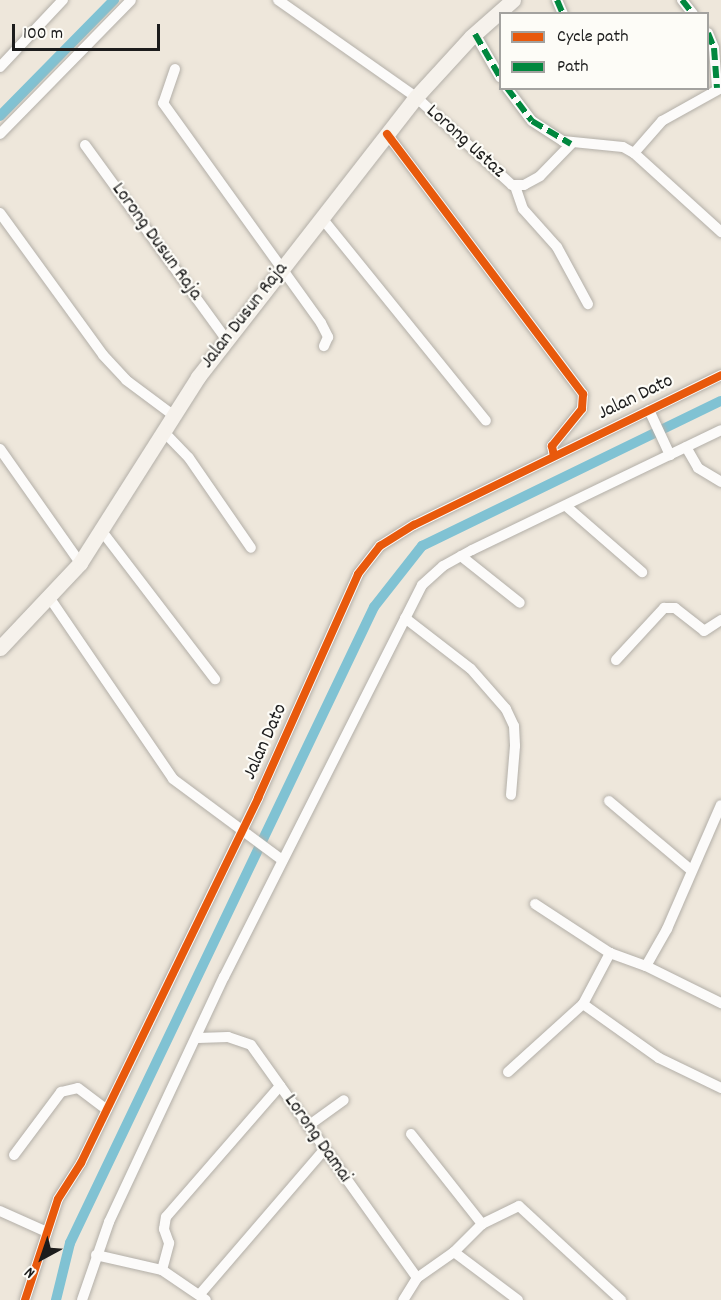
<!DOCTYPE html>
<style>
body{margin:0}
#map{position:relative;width:721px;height:1300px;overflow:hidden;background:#eee7db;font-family:Dekko,sans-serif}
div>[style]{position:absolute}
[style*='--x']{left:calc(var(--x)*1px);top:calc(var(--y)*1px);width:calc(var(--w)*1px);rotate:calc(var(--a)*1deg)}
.canal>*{height:10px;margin:-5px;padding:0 5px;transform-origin:5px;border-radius:5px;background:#80c2d3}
.roads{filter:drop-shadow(0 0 2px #b3afa8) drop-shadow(0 0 2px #b3afa8)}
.minor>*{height:10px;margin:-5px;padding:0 5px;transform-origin:5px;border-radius:5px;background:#fcfbfa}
.secondary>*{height:15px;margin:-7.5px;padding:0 7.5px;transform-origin:7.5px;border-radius:7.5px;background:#f6f2ec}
.quiet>*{height:6px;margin-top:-3px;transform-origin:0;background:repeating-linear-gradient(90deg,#00873e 0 12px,transparent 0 18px)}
.cycleway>*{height:8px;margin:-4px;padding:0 4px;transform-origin:4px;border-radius:4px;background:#e8590c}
span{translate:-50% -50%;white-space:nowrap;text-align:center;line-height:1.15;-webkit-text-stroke:4.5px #fdfcf7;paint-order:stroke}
.street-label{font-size:20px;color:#1c1c1c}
.legend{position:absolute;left:499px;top:12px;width:210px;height:78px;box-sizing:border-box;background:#fdfcf7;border:2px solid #a3a29f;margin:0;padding:8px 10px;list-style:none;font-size:18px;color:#1c1c1c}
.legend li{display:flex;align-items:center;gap:12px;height:30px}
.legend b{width:30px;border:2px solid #a3a29f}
.north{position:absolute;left:12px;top:1228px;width:60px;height:60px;-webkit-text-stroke:4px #fdfcf7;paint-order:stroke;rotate:220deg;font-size:16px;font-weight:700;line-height:24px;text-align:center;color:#1c1c1c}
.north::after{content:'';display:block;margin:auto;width:21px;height:27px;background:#1c1c1c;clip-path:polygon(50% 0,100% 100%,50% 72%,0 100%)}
.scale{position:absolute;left:12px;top:24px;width:148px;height:27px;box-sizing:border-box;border:3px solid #1c1c1c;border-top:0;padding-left:8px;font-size:18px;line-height:21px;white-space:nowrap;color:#1c1c1c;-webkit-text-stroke:4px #fdfcf7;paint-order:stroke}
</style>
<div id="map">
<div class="canal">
<div style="--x:0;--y:116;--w:163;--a:-45.5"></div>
<div style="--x:56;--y:1300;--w:59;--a:-76.2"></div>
<div style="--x:70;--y:1243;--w:705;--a:-64.45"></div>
<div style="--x:374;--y:607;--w:78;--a:-51.8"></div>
<div style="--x:422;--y:546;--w:332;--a:-25.9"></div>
</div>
<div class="roads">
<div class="minor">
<div style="--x:278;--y:0;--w:169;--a:35.1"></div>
<div style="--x:416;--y:97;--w:130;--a:42.5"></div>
<div style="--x:512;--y:185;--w:12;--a:0"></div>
<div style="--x:524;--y:185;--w:18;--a:-29"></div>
<div style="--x:540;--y:176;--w:45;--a:-45.9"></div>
<div style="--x:557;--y:0;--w:15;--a:67"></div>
<div style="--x:682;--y:0;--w:18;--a:52"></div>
<div style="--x:708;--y:33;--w:16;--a:68"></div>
<div style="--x:714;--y:48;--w:40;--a:85.7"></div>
<div style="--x:475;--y:34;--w:50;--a:59.8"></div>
<div style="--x:0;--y:67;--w:92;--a:-46.8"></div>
<div style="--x:175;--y:69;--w:36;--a:109"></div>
<div style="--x:163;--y:103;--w:271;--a:54.3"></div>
<div style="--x:321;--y:323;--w:16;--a:63"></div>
<div style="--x:328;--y:337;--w:10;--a:114"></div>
<div style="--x:507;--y:88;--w:41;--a:52.9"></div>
<div style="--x:532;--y:121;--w:37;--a:33"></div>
<div style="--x:563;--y:141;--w:60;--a:5.7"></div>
<div style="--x:623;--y:147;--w:13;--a:29"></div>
<div style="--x:634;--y:153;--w:118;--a:42.2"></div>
<div style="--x:0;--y:134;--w:187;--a:-45.6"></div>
<div style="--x:387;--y:134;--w:326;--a:53"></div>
<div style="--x:583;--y:394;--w:15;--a:94"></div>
<div style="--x:582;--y:409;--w:48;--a:129"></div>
<div style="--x:552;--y:446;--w:10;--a:79"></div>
<div style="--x:85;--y:145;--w:240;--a:54"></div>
<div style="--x:634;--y:153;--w:43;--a:-48.8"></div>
<div style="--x:662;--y:121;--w:68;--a:-29.2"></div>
<div style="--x:515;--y:186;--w:24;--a:71"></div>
<div style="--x:523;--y:209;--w:51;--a:48.2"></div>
<div style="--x:557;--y:247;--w:65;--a:61.5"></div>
<div style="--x:0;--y:213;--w:175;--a:54"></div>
<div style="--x:103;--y:355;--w:34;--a:47"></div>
<div style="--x:126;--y:380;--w:59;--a:36.7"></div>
<div style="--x:321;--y:217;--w:262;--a:51"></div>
<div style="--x:649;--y:410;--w:50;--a:65"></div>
<div style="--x:163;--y:431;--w:37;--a:46"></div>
<div style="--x:189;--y:458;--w:109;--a:55.4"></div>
<div style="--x:686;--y:447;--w:24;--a:60"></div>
<div style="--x:698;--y:468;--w:27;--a:31"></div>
<div style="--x:0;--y:449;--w:139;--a:54.9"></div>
<div style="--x:566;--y:506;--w:101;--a:41"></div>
<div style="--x:101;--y:530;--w:188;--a:52.6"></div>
<div style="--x:461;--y:556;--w:75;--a:38.5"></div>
<div style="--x:49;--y:597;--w:220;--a:55.7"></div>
<div style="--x:173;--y:779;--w:136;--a:36.6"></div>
<div style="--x:405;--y:618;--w:83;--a:37.7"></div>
<div style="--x:471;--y:669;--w:53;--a:48.8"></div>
<div style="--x:506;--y:709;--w:19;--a:65"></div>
<div style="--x:514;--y:726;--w:20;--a:87"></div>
<div style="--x:515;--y:746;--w:49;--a:94.7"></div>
<div style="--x:616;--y:660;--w:71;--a:-47.3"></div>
<div style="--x:664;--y:608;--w:11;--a:0"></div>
<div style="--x:675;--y:608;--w:37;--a:38"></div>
<div style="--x:704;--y:631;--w:20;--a:-33"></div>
<div style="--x:609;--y:801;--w:107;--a:40.1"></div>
<div style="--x:535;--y:904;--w:90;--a:33.2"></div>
<div style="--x:646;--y:966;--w:84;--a:26.3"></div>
<div style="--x:583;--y:1004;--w:93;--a:35.4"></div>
<div style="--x:659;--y:1058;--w:69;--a:25.8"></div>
<div style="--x:198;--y:1038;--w:30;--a:-2"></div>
<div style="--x:228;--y:1037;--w:24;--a:19"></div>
<div style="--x:251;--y:1045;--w:286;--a:54.5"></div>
<div style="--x:417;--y:1278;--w:26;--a:122"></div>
<div style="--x:508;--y:1072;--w:101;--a:-42.2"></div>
<div style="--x:583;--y:1004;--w:58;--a:-62.1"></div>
<div style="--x:610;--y:953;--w:38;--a:20"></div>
<div style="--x:646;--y:966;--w:43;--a:-60.4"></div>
<div style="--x:667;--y:929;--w:135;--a:-66.5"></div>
<div style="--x:308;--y:1126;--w:44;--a:-35.8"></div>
<div style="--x:411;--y:1134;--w:115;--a:51.7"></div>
<div style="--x:14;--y:1155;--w:79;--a:-53.3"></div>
<div style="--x:61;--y:1092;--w:17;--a:-13"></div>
<div style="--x:78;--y:1088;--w:36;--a:37"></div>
<div style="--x:0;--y:1211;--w:51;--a:24.1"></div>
<div style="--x:454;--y:1252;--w:80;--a:36.9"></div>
<div style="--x:96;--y:1255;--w:68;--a:12.8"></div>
<div style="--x:162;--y:1270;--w:53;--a:34.3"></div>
<div style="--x:162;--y:1270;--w:28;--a:-75"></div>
<div style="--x:169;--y:1243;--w:15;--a:-110"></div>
<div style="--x:164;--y:1229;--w:12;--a:-81"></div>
<div style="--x:166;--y:1217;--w:174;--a:-49"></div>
<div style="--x:417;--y:1278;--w:45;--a:-35.1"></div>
<div style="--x:454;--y:1252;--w:40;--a:-45"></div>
<div style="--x:482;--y:1224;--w:41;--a:-25.9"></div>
<div style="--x:519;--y:1206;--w:139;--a:42.7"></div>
<div style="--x:200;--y:1294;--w:190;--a:-49.3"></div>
<div style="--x:25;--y:1300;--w:106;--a:-71.9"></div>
<div style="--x:58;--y:1199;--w:43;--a:-57.4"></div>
<div style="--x:81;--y:1163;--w:406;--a:-64.1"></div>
<div style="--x:258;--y:798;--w:245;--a:-65.9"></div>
<div style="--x:358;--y:574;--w:36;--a:-52"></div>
<div style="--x:380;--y:546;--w:40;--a:-32"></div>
<div style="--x:414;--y:525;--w:342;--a:-26"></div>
<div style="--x:82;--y:1300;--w:83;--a:-70.9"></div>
<div style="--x:109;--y:1222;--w:271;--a:-64.9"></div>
<div style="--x:224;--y:977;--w:439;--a:-63.2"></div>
<div style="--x:422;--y:585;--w:28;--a:-42"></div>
<div style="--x:443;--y:566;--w:33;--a:-29"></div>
<div style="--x:472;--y:550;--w:276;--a:-25.7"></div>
</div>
<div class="secondary">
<div style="--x:0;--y:648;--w:117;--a:-46.7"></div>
<div style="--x:80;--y:563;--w:220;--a:-57.6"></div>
<div style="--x:198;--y:377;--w:355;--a:-52.1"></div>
<div style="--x:416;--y:97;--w:81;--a:-47.5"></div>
<div style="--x:471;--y:37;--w:56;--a:-41.4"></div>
</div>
</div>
<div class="quiet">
<div style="--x:557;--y:0;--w:15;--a:67"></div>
<div style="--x:682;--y:0;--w:18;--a:52"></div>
<div style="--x:708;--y:33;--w:16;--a:68"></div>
<div style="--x:714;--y:48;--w:40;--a:85.7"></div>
<div style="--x:475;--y:34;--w:50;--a:59.8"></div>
<div style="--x:507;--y:88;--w:41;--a:52.9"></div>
<div style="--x:532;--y:121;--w:45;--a:30.5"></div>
</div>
<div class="cycleway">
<div style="--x:387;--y:134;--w:326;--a:53"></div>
<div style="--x:583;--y:394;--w:15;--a:94"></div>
<div style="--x:582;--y:409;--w:48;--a:129"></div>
<div style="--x:552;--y:446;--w:10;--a:79"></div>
<div style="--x:25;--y:1300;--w:106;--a:-71.9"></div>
<div style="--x:58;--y:1199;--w:43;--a:-57.4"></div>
<div style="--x:81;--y:1163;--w:406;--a:-64.1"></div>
<div style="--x:258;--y:798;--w:245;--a:-65.9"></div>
<div style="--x:358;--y:574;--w:36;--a:-52"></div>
<div style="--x:380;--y:546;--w:40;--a:-32"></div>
<div style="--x:414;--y:525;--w:342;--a:-26"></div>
</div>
<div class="street-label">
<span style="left:465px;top:142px;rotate:42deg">Lorong Ustaz</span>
<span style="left:156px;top:242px;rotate:54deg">Lorong Dusun Raja</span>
<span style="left:245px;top:316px;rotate:-52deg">Jalan Dusun Raja</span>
<span style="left:636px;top:398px;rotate:-26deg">Jalan Dato</span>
<span style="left:266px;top:742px;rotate:-66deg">Jalan Dato</span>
<span style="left:317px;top:1139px;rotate:55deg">Lorong Damai</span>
</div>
<ul class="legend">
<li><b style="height:8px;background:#e8590c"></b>Cycle path</li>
<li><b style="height:8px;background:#00873e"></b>Path</li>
</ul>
<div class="north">N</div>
<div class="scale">100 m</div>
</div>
